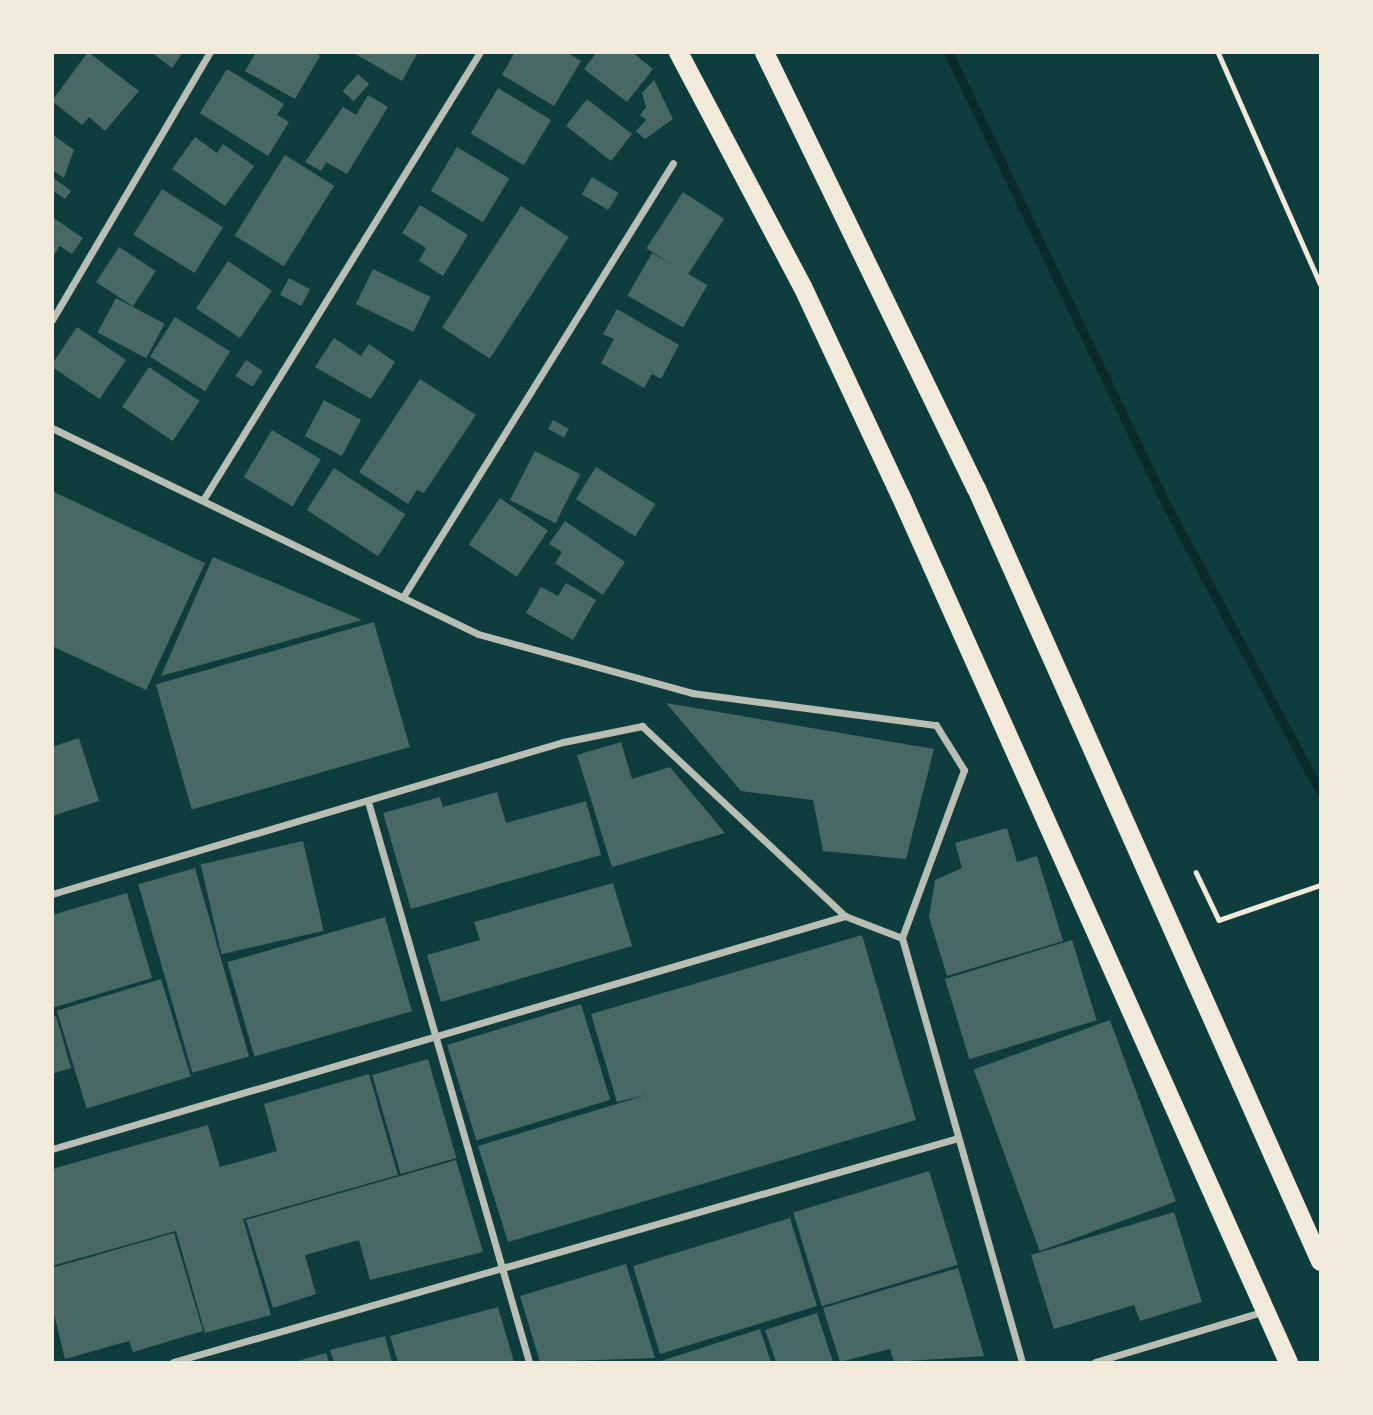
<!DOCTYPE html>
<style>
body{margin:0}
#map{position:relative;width:1373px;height:1415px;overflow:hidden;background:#0f3d3e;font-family:"PT Sans",sans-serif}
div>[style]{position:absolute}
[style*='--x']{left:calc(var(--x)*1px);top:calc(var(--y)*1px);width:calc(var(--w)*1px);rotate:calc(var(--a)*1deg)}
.stream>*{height:9px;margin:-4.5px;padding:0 4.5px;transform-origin:4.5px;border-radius:4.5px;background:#0a2a2b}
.building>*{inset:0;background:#486865;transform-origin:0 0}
.path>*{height:4.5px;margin:-2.25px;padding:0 2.25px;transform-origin:2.25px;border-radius:2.25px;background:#f1e9da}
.minor>*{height:7px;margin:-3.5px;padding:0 3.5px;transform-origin:3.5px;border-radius:3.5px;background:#b8beb3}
.trunk>*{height:19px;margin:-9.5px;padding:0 9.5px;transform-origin:9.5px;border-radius:9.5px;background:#f1e9da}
span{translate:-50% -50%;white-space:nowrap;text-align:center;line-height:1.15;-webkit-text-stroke:5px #f1e9da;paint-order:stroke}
.frame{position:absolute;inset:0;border:54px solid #f1e9da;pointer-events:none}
</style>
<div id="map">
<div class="stream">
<div style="--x:948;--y:52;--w:504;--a:64.25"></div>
<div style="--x:1167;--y:506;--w:323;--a:61.8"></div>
</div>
<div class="building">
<div style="clip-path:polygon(88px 52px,139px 91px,105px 131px,89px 117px,82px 125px,52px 101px)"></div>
<div style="clip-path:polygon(151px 52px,183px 52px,172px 68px)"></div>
<div style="clip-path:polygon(256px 52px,314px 52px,320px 56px,295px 99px,245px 71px)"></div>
<div style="clip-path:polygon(352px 52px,418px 52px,402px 81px)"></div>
<div style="clip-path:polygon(515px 52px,566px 52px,581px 61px,554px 106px,502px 75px)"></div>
<div style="clip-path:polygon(597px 52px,632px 52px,653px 69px,627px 102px,584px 69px)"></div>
<div style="clip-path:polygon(227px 69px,284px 104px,277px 115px,289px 122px,268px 156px,200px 113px)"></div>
<div style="left:358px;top:74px;width:15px;height:23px;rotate:42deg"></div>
<div style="clip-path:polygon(654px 80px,673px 119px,645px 139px,636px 131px,646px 120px,640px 115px,646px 107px,642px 93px)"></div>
<div style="left:498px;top:88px;width:62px;height:53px;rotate:31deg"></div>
<div style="clip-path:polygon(368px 95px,388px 107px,347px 174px,326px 162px,321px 171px,305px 162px,343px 107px,356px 115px)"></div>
<div style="left:587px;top:99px;width:57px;height:34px;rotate:38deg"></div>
<div style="clip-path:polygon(52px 134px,74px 150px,64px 178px,52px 170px)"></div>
<div style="clip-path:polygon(195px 137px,217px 153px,223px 144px,254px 166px,225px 206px,172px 169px)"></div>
<div style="left:457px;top:147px;width:61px;height:51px;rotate:31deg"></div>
<div style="left:285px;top:155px;width:58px;height:95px;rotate:32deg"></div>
<div style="clip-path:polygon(52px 177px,71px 191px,65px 199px,52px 190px)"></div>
<div style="left:592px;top:177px;width:31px;height:20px;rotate:31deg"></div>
<div style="left:162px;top:189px;width:72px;height:54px;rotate:32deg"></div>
<div style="left:683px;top:192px;width:49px;height:67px;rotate:33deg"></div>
<div style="clip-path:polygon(420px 205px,468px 235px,443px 276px,419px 261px,426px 248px,402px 233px)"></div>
<div style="left:521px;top:206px;width:57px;height:145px;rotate:33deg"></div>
<div style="clip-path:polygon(52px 217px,83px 238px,72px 254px,60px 246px,52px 258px)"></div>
<div style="left:119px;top:247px;width:44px;height:42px;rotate:33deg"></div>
<div style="left:652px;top:253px;width:64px;height:49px;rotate:30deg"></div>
<div style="left:228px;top:261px;width:53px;height:57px;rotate:34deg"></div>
<div style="left:373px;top:269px;width:64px;height:39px;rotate:26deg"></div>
<div style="left:289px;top:278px;width:24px;height:19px;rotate:28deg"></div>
<div style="left:116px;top:298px;width:55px;height:39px;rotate:28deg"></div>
<div style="clip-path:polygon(617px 309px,679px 345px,661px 379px,652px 374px,644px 388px,601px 363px,614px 339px,603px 334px)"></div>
<div style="left:175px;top:317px;width:65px;height:47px;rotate:32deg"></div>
<div style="left:77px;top:327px;width:59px;height:47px;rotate:34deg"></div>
<div style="clip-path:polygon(334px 338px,361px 356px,369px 344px,395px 362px,371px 399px,315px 367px)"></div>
<div style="left:246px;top:360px;width:20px;height:19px;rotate:33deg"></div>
<div style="left:149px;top:367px;width:61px;height:48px;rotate:34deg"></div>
<div style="clip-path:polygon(420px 379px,476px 415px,424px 493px,417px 490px,408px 504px,359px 472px)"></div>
<div style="left:324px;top:400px;width:42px;height:41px;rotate:28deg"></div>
<div style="left:553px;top:420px;width:18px;height:10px;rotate:29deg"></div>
<div style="left:272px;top:430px;width:57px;height:55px;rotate:31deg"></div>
<div style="left:535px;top:451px;width:51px;height:55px;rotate:27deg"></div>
<div style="left:596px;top:467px;width:70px;height:38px;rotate:32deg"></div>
<div style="left:334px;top:468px;width:85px;height:50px;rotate:33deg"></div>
<div style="clip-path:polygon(52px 491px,205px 563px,146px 690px,52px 646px)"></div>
<div style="left:500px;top:498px;width:58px;height:56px;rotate:34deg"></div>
<div style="clip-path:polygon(565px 521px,625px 562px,603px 595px,555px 563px,562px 552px,549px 544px)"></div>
<div style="clip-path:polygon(213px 557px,362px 620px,161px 676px)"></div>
<div style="clip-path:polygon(566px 583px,596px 600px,573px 640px,526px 613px,541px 587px,558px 596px)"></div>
<div style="left:374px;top:622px;width:130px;height:227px;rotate:74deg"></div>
<div style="clip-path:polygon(666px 703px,934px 749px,906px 859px,823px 851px,813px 800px,741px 791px)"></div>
<div style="clip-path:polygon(79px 738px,99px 801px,52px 816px,52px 747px)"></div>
<div style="clip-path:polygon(621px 742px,632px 779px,670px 767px,725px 833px,612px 867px,577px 755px)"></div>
<div style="clip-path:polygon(497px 792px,506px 823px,586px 801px,601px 855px,411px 909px,383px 813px,440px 797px,443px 807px)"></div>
<div style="clip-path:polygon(1007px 828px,1017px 862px,1037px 856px,1063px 941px,947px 976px,929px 917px,935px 880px,962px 868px,955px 843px)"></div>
<div style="left:303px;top:841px;width:92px;height:105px;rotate:77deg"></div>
<div style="left:195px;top:868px;width:196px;height:59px;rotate:74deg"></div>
<div style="clip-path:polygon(613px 883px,632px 946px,441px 1002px,427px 955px,480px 940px,474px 922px)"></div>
<div style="clip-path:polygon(127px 893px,152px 978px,52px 1008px,52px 915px)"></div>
<div style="left:385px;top:917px;width:98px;height:164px;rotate:74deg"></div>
<div style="clip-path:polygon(862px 935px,916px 1120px,508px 1242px,478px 1146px,646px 1095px,617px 1102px,591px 1014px)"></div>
<div style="left:1072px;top:940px;width:84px;height:133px;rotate:73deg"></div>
<div style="left:161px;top:979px;width:102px;height:109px;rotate:73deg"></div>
<div style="left:581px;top:1004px;width:100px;height:140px;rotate:73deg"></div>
<div style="clip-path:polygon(56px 1016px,71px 1068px,52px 1074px,52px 1017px)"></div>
<div style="left:1110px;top:1020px;width:193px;height:145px;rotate:70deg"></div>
<div style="left:428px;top:1059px;width:103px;height:58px;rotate:74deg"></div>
<div style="clip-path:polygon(369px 1074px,398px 1175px,243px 1219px,271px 1315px,205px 1333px,176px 1231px,52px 1266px,52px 1169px,208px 1125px,220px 1167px,277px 1151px,264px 1104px)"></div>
<div style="clip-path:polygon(456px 1160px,483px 1252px,370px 1280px,359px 1240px,305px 1255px,316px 1294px,273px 1308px,246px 1220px)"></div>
<div style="left:929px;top:1171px;width:98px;height:142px;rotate:73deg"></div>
<div style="clip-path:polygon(1174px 1212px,1202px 1302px,1140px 1321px,1134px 1305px,1054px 1329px,1031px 1255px)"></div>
<div style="left:790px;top:1218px;width:92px;height:164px;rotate:73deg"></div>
<div style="clip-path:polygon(174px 1233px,203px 1331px,133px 1352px,129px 1341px,65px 1359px,52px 1306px,52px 1268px)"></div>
<div style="clip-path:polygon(626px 1264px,655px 1358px,540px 1362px,520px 1296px)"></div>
<div style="clip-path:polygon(958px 1268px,984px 1356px,894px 1362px,890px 1349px,840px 1362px,823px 1308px)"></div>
<div style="clip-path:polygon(498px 1307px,514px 1362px,398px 1362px,390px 1336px)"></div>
<div style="clip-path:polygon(817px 1313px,833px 1362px,776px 1362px,765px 1330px)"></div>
<div style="clip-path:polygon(760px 1329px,771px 1362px,658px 1362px)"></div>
<div style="clip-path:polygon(385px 1336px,392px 1362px,334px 1362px,330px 1350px)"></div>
<div style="clip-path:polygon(326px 1353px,329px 1362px,294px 1362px)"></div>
</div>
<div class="path">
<div style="--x:1218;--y:52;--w:253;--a:66.2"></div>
<div style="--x:1196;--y:872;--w:53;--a:64.4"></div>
<div style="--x:1219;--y:920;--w:107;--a:-19.1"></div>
</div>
<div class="minor">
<div style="--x:52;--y:320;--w:311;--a:-59.5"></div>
<div style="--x:52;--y:428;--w:473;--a:25.8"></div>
<div style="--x:478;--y:634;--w:222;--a:15.4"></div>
<div style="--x:692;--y:693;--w:246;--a:7.5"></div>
<div style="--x:936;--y:725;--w:53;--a:58.1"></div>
<div style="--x:964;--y:770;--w:179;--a:110.3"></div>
<div style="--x:902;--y:938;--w:441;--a:74.2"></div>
<div style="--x:203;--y:500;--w:527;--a:-58.27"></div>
<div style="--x:403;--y:597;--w:511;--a:-58.11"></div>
<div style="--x:369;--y:805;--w:580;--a:73.97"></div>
<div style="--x:52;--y:894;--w:533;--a:-16.57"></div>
<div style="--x:563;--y:742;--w:81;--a:-11.4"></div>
<div style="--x:642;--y:726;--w:278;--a:43.1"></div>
<div style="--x:52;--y:1149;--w:827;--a:-16.37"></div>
<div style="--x:845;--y:916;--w:61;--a:21.1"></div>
<div style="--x:173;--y:1362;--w:816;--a:-15.93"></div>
<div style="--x:1095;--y:1362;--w:177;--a:-16.7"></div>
</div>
<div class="trunk">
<div style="--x:678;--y:52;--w:265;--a:62.1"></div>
<div style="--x:802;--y:286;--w:231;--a:64.9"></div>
<div style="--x:900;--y:495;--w:950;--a:65.89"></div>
<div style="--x:764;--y:52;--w:485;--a:64.1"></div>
<div style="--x:976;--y:488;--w:846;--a:66.01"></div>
</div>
<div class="frame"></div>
</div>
